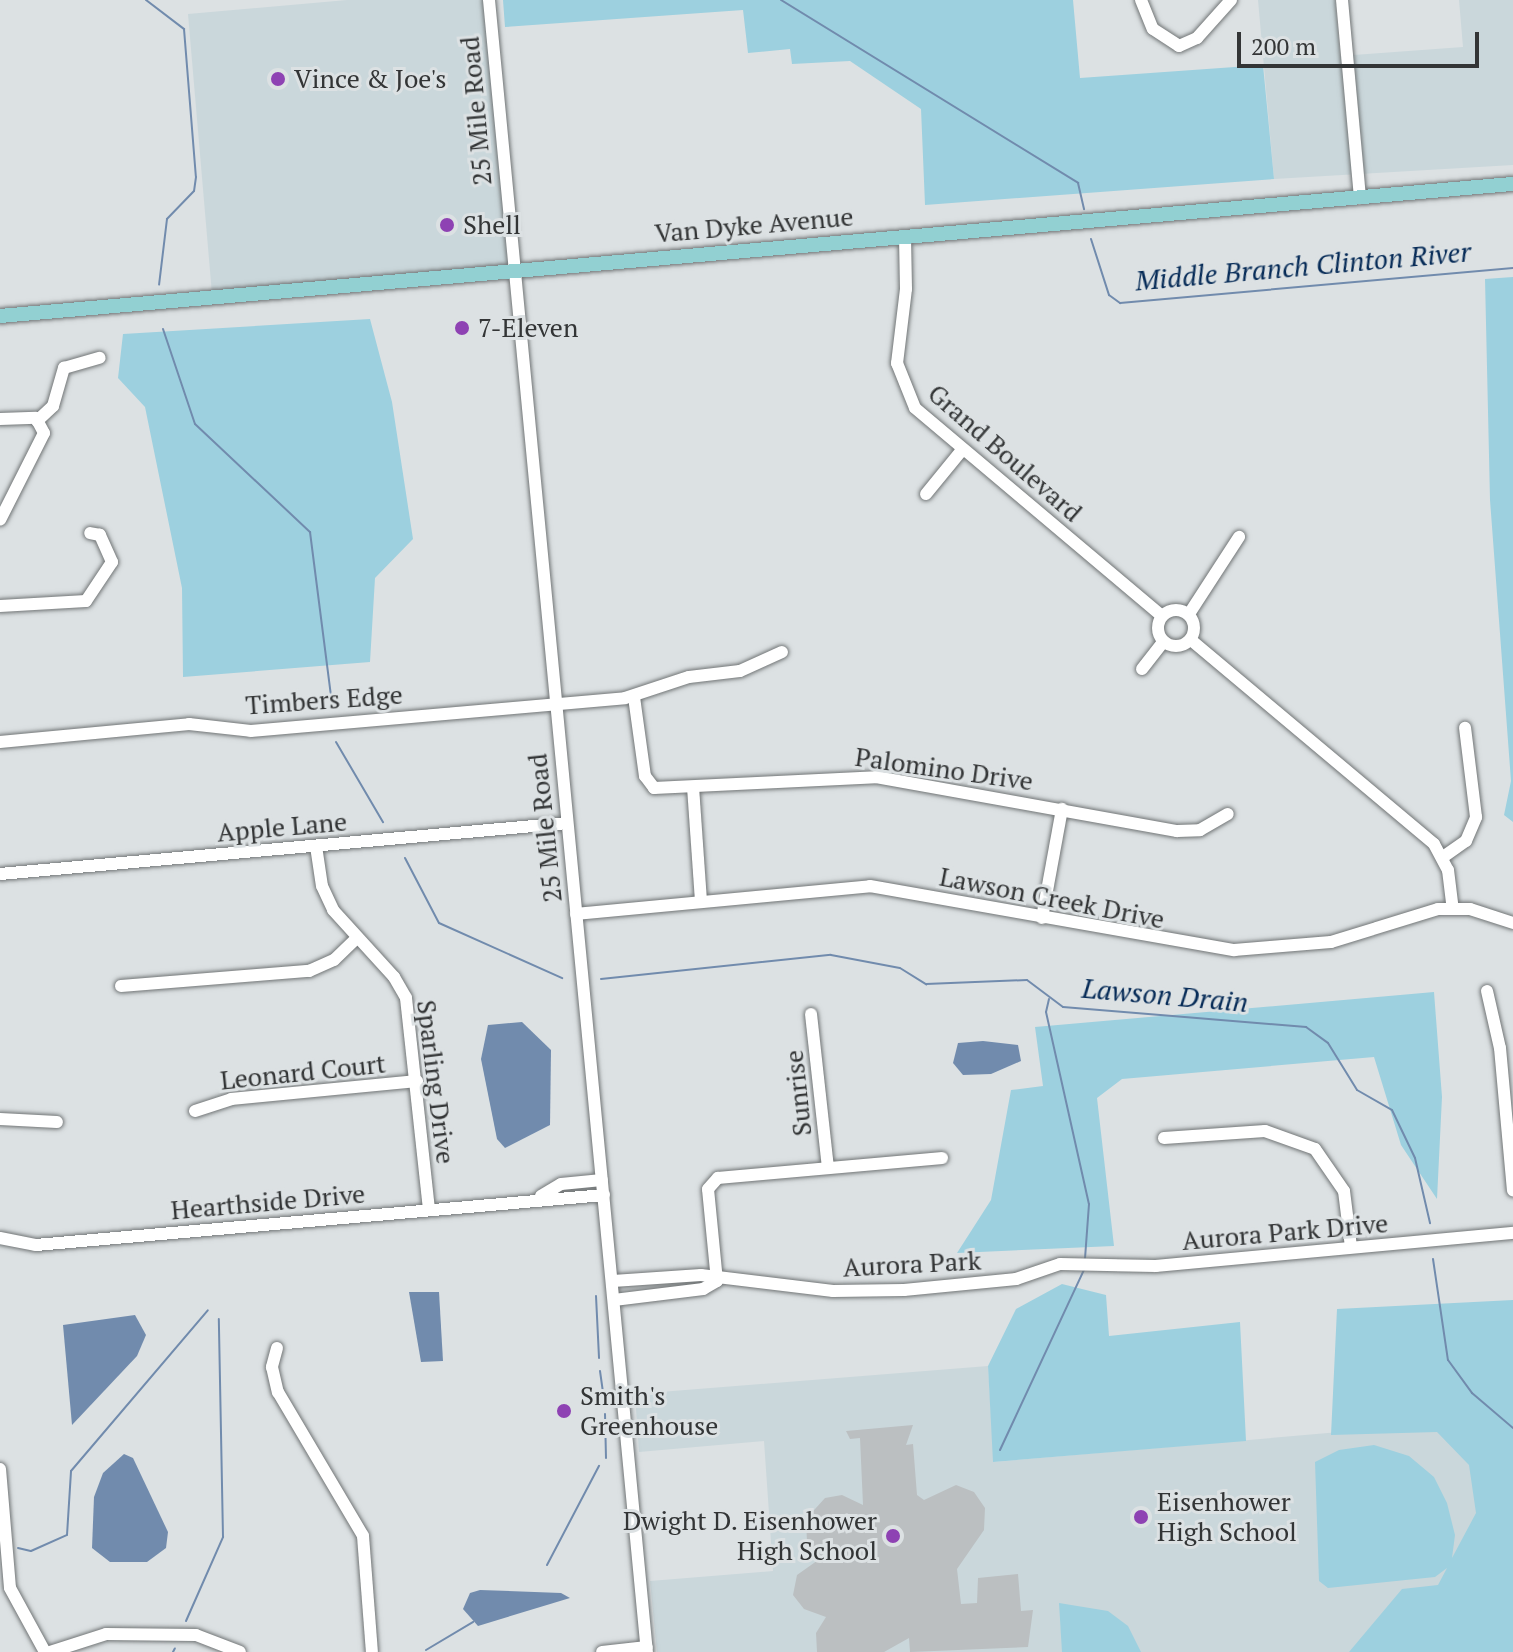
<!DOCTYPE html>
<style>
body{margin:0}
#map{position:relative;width:1513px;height:1652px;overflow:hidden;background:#dce1e3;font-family:"PT Serif",serif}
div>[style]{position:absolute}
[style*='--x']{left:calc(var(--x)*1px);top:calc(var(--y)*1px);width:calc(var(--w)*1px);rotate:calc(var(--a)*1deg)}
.built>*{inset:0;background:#cad7db}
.green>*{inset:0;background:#9dd0df}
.water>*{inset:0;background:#718bad}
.stream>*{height:2px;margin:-1px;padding:0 1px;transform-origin:1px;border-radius:1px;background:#718bad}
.building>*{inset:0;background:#bbbfc1}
.roads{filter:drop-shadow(0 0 2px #717576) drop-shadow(0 0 2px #717576)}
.minor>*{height:12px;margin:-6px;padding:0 6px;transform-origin:6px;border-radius:6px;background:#fff}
.minor>.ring{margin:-6px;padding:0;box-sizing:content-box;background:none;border:12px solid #fff;border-radius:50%}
.major>*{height:14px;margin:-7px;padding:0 7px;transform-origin:7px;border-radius:7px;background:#92d0d2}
.dots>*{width:22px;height:22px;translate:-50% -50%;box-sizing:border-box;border:4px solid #dce1e3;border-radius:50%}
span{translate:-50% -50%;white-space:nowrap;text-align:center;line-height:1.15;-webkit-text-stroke:6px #dce1e3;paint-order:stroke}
.poi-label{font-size:26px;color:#333536}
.left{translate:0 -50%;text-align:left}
.right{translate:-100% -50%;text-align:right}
.street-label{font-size:26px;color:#333536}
.water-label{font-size:28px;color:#062b57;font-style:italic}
.scale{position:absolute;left:1237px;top:32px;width:242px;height:36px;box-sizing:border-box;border:4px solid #333536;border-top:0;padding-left:10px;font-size:24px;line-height:28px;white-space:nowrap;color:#333536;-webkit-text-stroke:6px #dce1e3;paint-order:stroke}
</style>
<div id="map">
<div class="built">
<div style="clip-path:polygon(347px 0,489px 0,511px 268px,212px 294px,188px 14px)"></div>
<div style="clip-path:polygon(1258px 0,1335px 0,1340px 56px,1463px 47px,1459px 0,1513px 0,1513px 165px,1274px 179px)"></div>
<div style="clip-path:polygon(988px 1366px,994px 1462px,1513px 1417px,1513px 1652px,657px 1652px,650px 1581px,773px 1571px,764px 1441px,639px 1452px,635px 1394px)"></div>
</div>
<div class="green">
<div style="clip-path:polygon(503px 0,1073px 0,1080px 78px,1263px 65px,1274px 179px,925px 205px,921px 109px,850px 61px,792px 64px,790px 49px,748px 53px,743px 10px,505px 27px)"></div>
<div style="clip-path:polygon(1513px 277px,1513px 822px,1504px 815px,1511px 781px,1490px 500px,1485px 279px)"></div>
<div style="clip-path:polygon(370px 319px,392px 402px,413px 539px,375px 578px,370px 662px,183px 677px,182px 588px,145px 407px,118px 378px,123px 334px)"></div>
<div style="clip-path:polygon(1434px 992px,1442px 1097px,1437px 1199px,1401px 1145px,1374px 1057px,1122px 1079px,1097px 1098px,1114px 1246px,957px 1253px,991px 1200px,1011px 1090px,1043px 1086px,1035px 1027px)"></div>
<div style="clip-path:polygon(1062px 1284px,1106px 1295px,1109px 1336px,1240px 1322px,1246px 1441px,993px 1462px,988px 1366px,1016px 1309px)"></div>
<div style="clip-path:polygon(1513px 1300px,1513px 1652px,1349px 1652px,1402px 1589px,1438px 1585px,1447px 1568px,1435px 1577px,1328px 1588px,1319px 1581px,1315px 1462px,1339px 1450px,1374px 1445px,1409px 1456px,1434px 1477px,1447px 1503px,1455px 1535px,1452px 1558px,1476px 1513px,1469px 1465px,1437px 1432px,1331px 1435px,1337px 1309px)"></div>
<div style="clip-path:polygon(1059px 1603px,1108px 1611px,1128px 1626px,1141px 1652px,1062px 1652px)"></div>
</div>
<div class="water">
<div style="clip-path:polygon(522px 1022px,551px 1050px,550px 1125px,505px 1148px,497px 1139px,481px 1059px,488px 1025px)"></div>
<div style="clip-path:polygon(983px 1041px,1018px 1045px,1021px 1061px,991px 1074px,963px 1075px,953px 1063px,958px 1043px)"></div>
<div style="clip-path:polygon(409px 1292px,439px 1292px,443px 1361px,421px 1362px)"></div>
<div style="clip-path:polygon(135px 1315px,146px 1335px,137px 1356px,72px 1425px,63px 1325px)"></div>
<div style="clip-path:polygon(124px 1454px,133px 1458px,168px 1532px,166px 1548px,147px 1562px,110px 1562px,92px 1548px,94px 1497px,103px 1473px)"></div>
<div style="clip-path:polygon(480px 1590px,561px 1593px,570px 1598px,478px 1626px,463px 1609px,470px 1593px)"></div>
</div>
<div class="stream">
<div style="--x:146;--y:0;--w:48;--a:37.3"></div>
<div style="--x:184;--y:29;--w:148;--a:85.4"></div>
<div style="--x:196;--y:177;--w:14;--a:98"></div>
<div style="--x:194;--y:191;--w:39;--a:134"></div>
<div style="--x:167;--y:219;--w:66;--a:96.9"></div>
<div style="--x:781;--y:0;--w:349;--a:31.6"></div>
<div style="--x:1078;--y:183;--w:27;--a:77"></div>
<div style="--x:1091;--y:239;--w:59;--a:72.2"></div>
<div style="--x:1109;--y:295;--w:14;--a:36"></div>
<div style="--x:1120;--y:303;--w:395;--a:-5.1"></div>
<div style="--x:163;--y:329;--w:100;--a:71.4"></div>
<div style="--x:195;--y:424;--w:158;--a:43.2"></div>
<div style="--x:310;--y:532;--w:173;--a:82.7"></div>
<div style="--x:336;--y:742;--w:93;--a:59.6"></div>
<div style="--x:405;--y:858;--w:73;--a:62.4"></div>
<div style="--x:439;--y:923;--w:135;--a:24.1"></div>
<div style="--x:601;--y:979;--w:231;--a:-6"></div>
<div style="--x:831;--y:955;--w:70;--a:10.7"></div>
<div style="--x:900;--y:968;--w:31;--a:32"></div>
<div style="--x:926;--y:984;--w:101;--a:-2.3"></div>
<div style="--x:1027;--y:980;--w:45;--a:36.9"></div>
<div style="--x:1063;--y:1007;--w:244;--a:4.7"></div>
<div style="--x:1306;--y:1027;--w:27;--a:36"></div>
<div style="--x:1328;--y:1043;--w:55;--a:58.3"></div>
<div style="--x:1357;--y:1090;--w:40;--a:29.7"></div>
<div style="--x:1392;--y:1110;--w:53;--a:64.4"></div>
<div style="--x:1415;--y:1158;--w:67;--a:77"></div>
<div style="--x:1049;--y:999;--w:13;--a:103"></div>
<div style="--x:1046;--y:1012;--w:197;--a:77.4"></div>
<div style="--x:1089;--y:1204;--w:55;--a:94.2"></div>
<div style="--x:1433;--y:1259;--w:102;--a:81.6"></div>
<div style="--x:1448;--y:1360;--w:41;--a:54"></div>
<div style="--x:1472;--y:1393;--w:54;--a:40.5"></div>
<div style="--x:596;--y:1296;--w:62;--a:87.2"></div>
<div style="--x:600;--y:1371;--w:29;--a:82"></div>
<div style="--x:605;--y:1414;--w:44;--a:88.7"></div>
<div style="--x:1000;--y:1450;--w:199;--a:-65"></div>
<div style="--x:18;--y:1548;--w:13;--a:13"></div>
<div style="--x:31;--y:1551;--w:39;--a:-24"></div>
<div style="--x:67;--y:1535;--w:64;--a:-86.4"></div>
<div style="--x:71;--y:1471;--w:211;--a:-49.6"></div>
<div style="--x:547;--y:1565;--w:112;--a:-62.3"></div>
<div style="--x:186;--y:1621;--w:92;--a:-66.2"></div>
<div style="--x:223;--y:1537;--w:218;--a:-91.1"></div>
<div style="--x:426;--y:1650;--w:55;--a:-30.8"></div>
<div style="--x:173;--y:1652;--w:4;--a:-63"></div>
</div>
<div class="building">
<div style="clip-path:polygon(913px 1425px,906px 1445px,913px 1444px,917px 1495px,924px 1500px,956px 1485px,974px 1492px,985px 1508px,984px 1530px,957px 1569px,961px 1604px,977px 1603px,978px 1578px,1018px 1574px,1021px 1611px,1033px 1610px,1028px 1647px,910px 1652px,909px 1638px,884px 1652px,817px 1652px,816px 1633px,826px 1617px,804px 1609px,793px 1595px,797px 1575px,821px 1558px,807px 1542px,806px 1519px,825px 1498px,842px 1495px,863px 1505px,860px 1438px,850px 1439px,846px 1431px)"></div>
</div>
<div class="roads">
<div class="minor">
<div style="--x:489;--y:0;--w:1660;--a:84.54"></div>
<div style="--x:1141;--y:0;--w:31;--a:68"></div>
<div style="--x:1153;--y:29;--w:31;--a:33"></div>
<div style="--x:1179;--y:46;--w:20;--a:-24"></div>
<div style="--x:1197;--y:38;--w:51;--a:-48.2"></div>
<div style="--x:1342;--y:0;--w:199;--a:84.8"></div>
<div style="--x:905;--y:237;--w:52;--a:88.9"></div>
<div style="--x:906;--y:289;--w:75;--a:96.9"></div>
<div style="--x:897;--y:363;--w:48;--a:68.2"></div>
<div style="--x:915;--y:408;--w:323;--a:40.1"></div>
<div style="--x:0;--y:419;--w:36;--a:-2"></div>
<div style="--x:36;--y:418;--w:17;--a:62"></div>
<div style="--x:44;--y:433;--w:97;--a:116.8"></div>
<div style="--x:37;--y:421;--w:22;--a:-43"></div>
<div style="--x:53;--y:406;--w:40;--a:-74"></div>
<div style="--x:64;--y:368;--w:37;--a:-16"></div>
<div style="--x:926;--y:494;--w:57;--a:-50.7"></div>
<div style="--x:0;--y:606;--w:86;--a:-3.3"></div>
<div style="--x:86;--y:601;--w:47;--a:-56.3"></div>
<div style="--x:112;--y:562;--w:30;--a:-114"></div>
<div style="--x:100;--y:535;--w:10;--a:-169"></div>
<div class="ring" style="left:1158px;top:610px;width:24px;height:24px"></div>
<div style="--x:1189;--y:614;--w:92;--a:-57"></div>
<div style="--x:1191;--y:640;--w:317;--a:40"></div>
<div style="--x:1434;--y:844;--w:30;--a:62"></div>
<div style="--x:1448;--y:870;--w:38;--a:83"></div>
<div style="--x:1142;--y:669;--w:34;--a:-52"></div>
<div style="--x:634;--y:697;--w:80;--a:82.1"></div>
<div style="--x:645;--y:776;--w:15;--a:53"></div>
<div style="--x:654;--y:788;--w:222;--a:-2.8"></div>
<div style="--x:876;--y:777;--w:306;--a:10.2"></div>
<div style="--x:1177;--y:831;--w:23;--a:-2"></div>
<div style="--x:1200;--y:830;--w:32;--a:-30"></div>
<div style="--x:0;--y:742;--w:190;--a:-5.4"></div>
<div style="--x:189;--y:724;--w:62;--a:6.4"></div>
<div style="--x:251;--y:731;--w:375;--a:-5"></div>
<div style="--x:625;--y:698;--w:67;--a:-18.2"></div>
<div style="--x:689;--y:677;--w:51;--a:-6.7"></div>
<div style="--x:740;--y:671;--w:46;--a:-24.3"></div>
<div style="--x:693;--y:787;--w:115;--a:86"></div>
<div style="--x:316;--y:846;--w:40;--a:81.5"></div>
<div style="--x:322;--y:886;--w:26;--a:65"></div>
<div style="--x:333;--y:910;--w:91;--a:47.7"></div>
<div style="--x:394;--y:977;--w:24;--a:60"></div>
<div style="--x:406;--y:998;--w:212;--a:83.8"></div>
<div style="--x:1443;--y:857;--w:28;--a:-35"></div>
<div style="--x:1466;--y:841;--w:26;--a:-67"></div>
<div style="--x:1476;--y:817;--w:90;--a:-97"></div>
<div style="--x:0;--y:874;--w:569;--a:-5.14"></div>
<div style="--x:576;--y:914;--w:295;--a:-5.4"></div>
<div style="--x:870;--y:886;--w:370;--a:10"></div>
<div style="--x:1234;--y:950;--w:97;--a:-4.7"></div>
<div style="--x:1331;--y:942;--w:112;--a:-17.1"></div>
<div style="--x:1438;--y:909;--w:32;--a:0"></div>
<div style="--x:1470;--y:909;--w:45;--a:18"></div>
<div style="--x:1042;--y:918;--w:111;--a:-79.6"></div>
<div style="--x:121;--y:986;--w:189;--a:-4.6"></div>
<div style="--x:309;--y:971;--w:27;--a:-24"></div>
<div style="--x:334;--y:960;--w:32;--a:-44"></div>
<div style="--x:1487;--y:991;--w:58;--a:77.2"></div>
<div style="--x:1500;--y:1048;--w:143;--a:84.8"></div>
<div style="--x:811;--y:1014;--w:154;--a:83.7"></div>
<div style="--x:195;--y:1111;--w:38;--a:-18"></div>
<div style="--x:231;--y:1099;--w:187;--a:-5.5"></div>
<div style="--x:0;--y:1119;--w:57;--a:3"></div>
<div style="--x:1164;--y:1138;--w:101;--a:-4"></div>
<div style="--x:1265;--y:1131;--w:53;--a:19.8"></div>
<div style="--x:1315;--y:1149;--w:51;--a:55.4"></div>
<div style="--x:1344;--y:1191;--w:56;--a:82.9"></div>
<div style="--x:541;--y:1196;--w:23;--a:-31"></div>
<div style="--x:561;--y:1184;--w:41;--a:-5.6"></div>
<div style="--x:0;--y:1238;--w:37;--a:11"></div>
<div style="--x:36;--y:1245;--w:570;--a:-5.03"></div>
<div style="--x:613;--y:1281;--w:88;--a:-3.9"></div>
<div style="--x:701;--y:1275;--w:133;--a:6.9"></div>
<div style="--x:833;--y:1291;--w:71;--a:-0.8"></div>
<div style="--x:904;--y:1290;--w:113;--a:-5.6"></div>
<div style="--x:1016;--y:1279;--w:46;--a:-18.8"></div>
<div style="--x:1060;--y:1264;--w:96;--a:1.2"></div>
<div style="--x:1156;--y:1266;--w:359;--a:-5.3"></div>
<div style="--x:717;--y:1281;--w:92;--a:-95.6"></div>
<div style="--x:708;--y:1189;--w:15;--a:-48"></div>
<div style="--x:718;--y:1178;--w:225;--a:-5.1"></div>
<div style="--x:614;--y:1300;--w:90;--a:-7"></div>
<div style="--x:703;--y:1289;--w:16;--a:-30"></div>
<div style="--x:277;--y:1348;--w:20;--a:105"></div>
<div style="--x:272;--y:1367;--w:26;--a:77"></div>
<div style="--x:278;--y:1392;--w:167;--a:59.4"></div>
<div style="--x:363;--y:1536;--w:116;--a:85.6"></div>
<div style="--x:0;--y:1469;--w:119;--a:85.2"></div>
<div style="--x:10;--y:1588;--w:73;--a:61.3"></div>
<div style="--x:50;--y:1652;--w:59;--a:-17.8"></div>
<div style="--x:106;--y:1634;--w:90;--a:0.6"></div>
<div style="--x:196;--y:1635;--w:47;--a:21.1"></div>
<div style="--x:602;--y:1652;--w:45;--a:-6.3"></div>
</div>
<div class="major">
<div style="--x:0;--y:316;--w:1519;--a:-4.99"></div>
</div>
</div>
<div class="dots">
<div style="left:278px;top:79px;background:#8e42b3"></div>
<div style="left:447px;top:225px;background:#8e42b3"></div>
<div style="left:462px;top:328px;background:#8e42b3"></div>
<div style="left:564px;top:1411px;background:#8e42b3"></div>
<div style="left:1141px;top:1517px;background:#8e42b3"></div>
<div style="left:893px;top:1536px;background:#8e42b3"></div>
</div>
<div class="poi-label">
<span class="left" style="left:294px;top:79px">Vince &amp; Joe's</span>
<span class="left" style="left:463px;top:225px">Shell</span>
<span class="left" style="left:478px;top:328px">7-Eleven</span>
<span class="left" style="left:580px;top:1411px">Smith's<br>Greenhouse</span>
<span class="left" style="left:1157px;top:1517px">Eisenhower<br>High School</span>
<span class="right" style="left:877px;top:1536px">Dwight D. Eisenhower<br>High School</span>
</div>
<div class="street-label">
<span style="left:476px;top:111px;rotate:-95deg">25 Mile Road</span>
<span style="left:754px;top:225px;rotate:-5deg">Van Dyke Avenue</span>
<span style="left:1005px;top:453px;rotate:41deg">Grand Boulevard</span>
<span style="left:324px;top:700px;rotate:-4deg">Timbers Edge</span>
<span style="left:944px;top:769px;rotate:8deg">Palomino Drive</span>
<span style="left:282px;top:827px;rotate:-5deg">Apple Lane</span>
<span style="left:545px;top:828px;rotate:-96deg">25 Mile Road</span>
<span style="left:1052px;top:898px;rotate:11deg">Lawson Creek Drive</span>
<span style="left:303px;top:1072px;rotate:-6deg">Leonard Court</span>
<span style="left:436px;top:1082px;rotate:83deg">Sparling Drive</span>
<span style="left:798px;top:1093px;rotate:-96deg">Sunrise</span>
<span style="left:268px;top:1202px;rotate:-5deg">Hearthside Drive</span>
<span style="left:1285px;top:1232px;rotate:-5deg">Aurora Park Drive</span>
<span style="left:912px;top:1264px;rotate:-3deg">Aurora Park</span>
</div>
<div class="water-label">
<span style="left:1303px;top:266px;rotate:-5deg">Middle Branch Clinton River</span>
<span style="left:1165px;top:995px;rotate:5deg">Lawson Drain</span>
</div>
<div class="scale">200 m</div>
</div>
